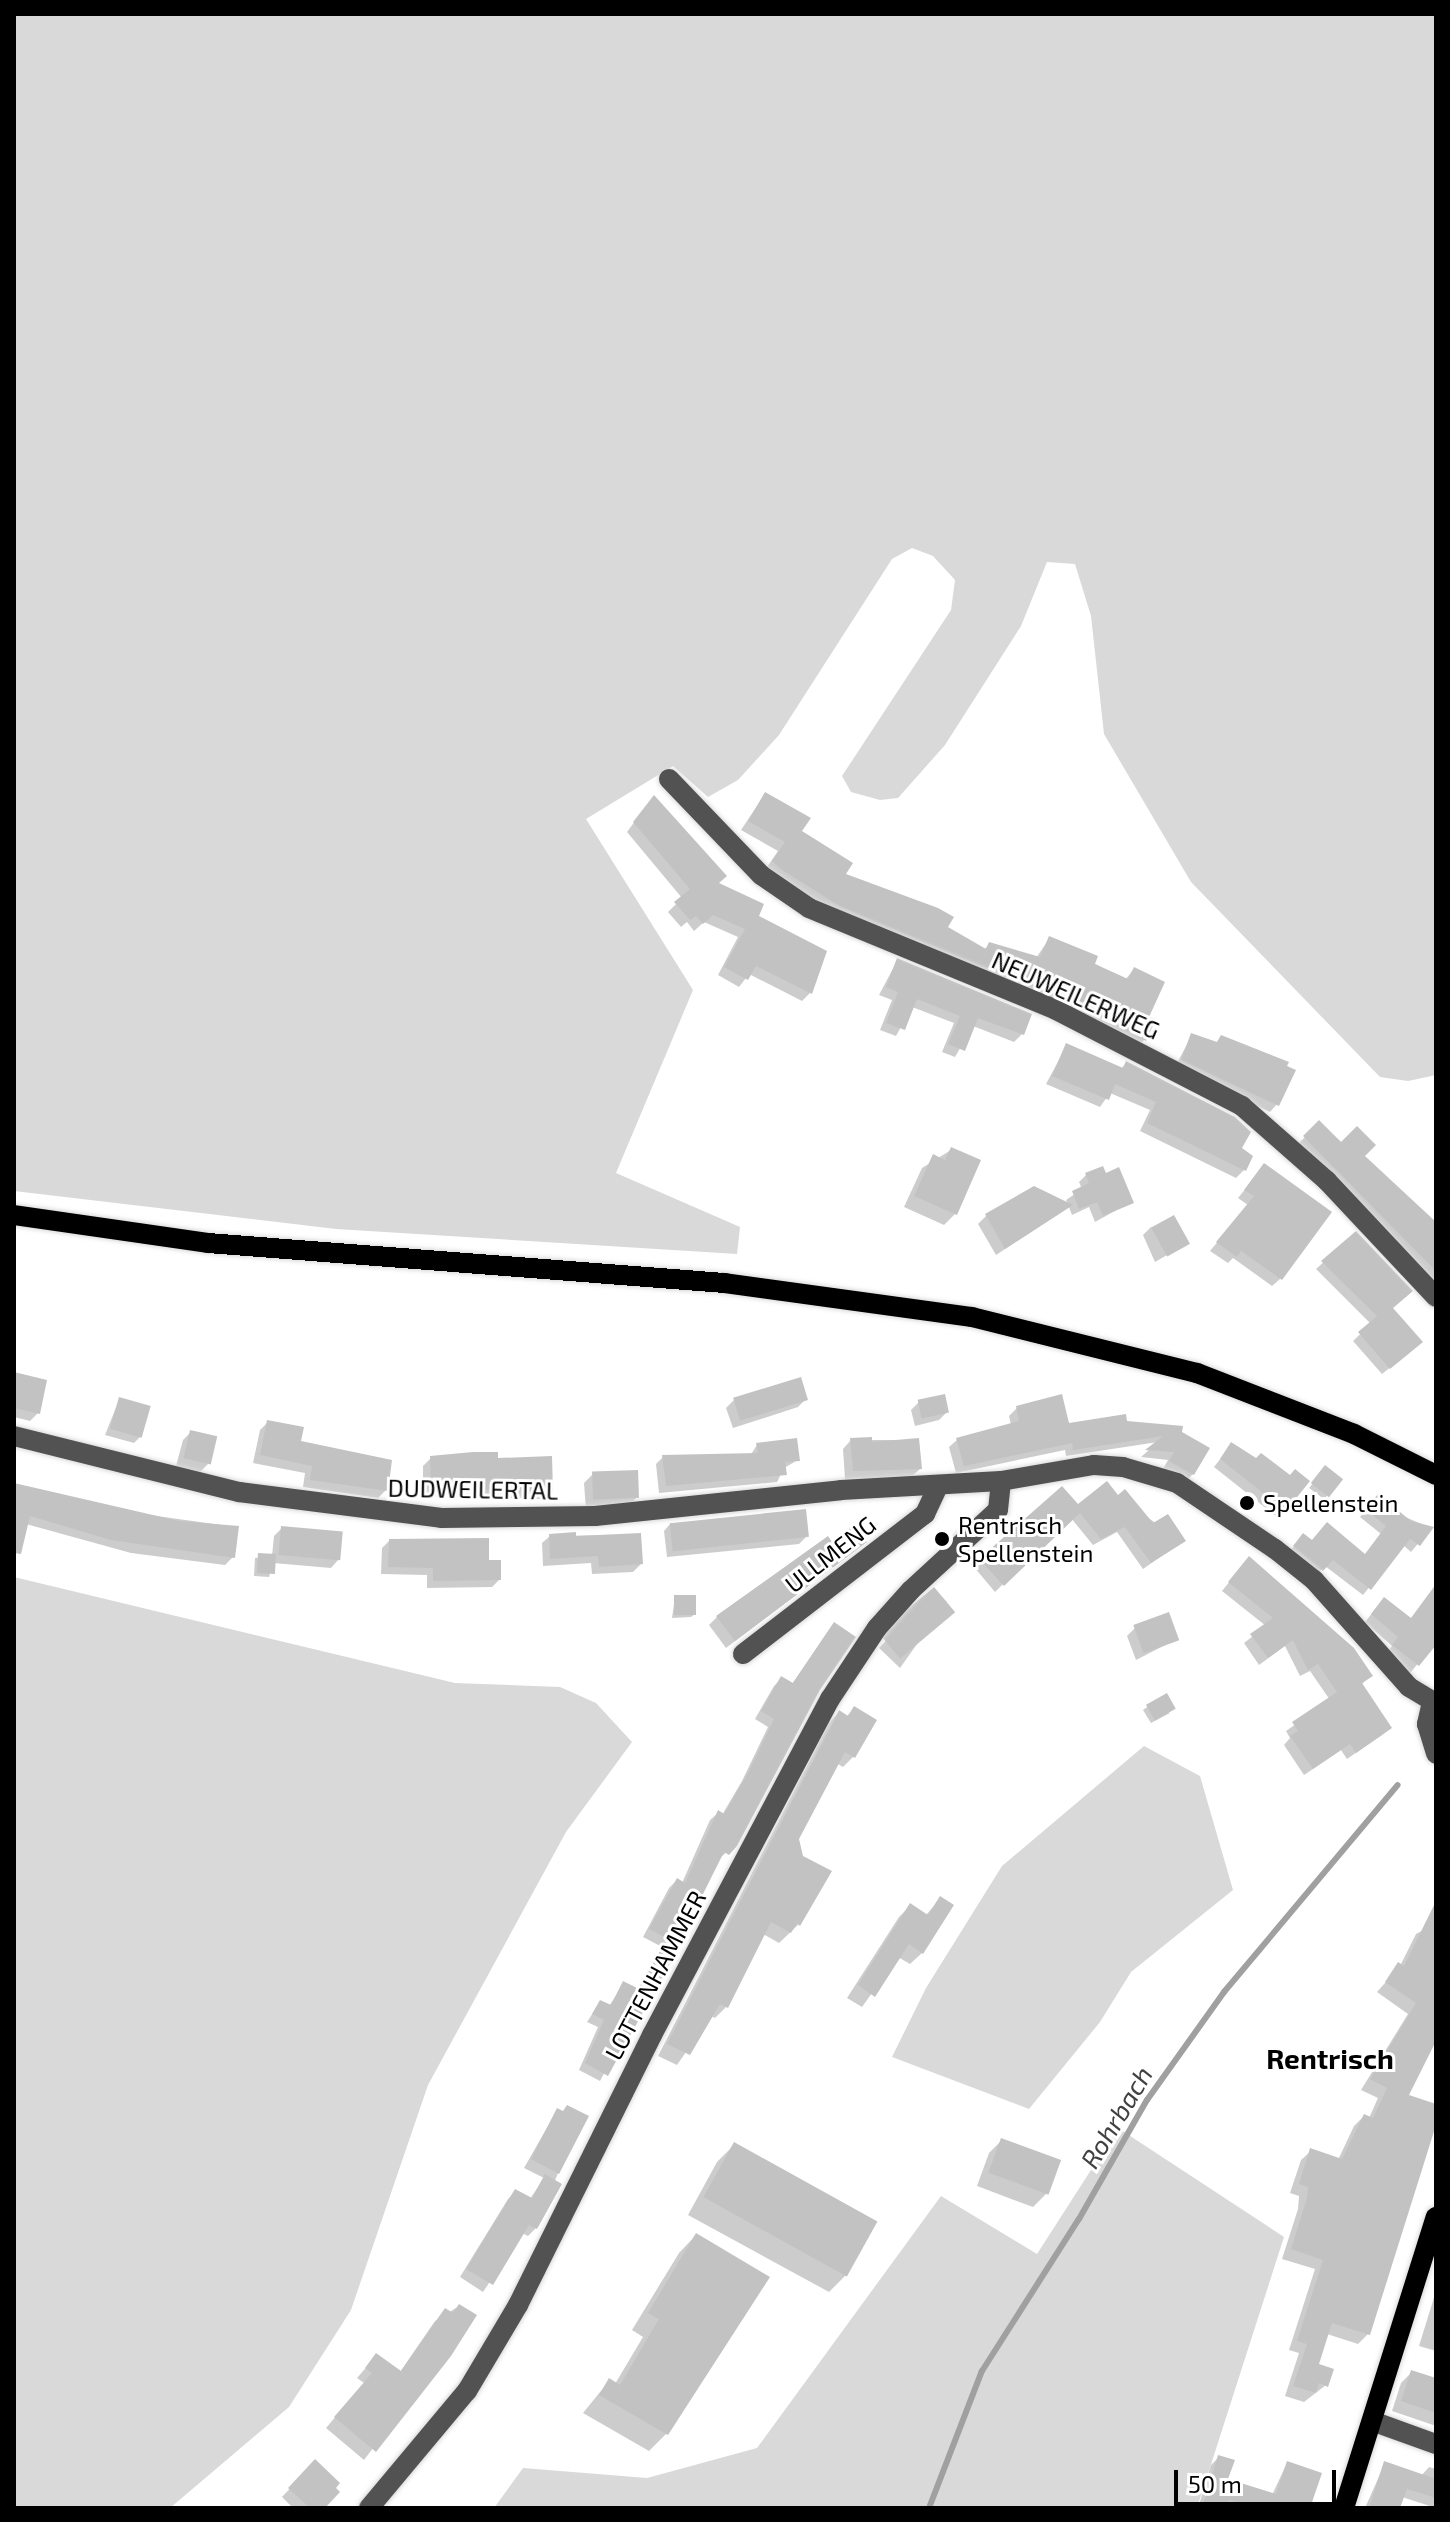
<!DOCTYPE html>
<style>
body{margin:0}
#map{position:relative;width:1450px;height:2522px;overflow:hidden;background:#fff;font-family:"Exo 2",sans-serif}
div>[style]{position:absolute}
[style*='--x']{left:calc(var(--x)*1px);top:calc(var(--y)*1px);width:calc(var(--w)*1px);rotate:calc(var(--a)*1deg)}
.green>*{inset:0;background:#d9d9d9}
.shadow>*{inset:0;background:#0003}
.stream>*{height:6px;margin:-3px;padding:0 3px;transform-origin:3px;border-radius:3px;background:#a0a0a0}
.building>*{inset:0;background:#c2c2c2;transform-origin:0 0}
.roads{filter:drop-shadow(0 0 2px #dbdbdb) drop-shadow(0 0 2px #dbdbdb)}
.minor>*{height:20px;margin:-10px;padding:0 10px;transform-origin:10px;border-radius:10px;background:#525252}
.major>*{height:20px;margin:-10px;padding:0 10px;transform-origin:10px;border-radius:10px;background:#000}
.dots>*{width:22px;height:22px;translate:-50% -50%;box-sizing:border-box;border:4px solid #fff;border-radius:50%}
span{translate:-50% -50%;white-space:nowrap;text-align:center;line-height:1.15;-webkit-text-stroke:6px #fff;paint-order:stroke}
.street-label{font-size:24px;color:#000}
.poi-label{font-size:24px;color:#000}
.left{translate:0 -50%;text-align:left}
.water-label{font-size:26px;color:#414141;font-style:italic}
.quarter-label{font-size:28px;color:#000;font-weight:700}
.frame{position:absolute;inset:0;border:16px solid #000;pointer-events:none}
.scale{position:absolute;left:1174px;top:2470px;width:162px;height:36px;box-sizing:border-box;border:4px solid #000;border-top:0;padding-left:10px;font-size:24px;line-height:28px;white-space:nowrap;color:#000;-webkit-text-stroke:6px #fff;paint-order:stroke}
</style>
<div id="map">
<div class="green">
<div style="clip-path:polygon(14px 14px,1436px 14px,1436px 1075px,1408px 1081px,1380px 1077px,1191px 882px,1104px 734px,1091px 616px,1075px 564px,1047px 562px,1021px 626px,945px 745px,898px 798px,880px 800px,851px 792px,842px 776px,951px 610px,955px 580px,933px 556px,912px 548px,892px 559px,779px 735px,738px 780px,708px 797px,673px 766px,586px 819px,693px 990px,616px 1173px,740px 1227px,737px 1254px,336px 1229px,14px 1191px)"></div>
<div style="clip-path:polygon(14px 1577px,455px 1683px,560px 1687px,596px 1703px,632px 1742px,566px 1832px,428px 2085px,351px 2310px,289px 2407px,170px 2508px,14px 2508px)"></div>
<div style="clip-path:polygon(1144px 1746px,1200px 1776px,1233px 1890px,1131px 1972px,1100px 2022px,1029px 2109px,892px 2057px,926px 1988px,1002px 1866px)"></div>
<div style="clip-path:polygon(1118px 2128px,1284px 2237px,1197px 2508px,494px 2508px,523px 2468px,647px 2478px,757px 2448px,941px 2196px,1037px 2254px)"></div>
</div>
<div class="shadow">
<div style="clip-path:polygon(765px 794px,843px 875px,984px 950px,989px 944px,1036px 958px,1049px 939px,1125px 980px,1134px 969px,1147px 1018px,1144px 1040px,1136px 1048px,832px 915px,765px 870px,778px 851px,741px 830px)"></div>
<div style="clip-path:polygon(646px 806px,716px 884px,756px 917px,810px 993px,802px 1001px,749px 974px,739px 987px,718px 975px,738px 937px,704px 922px,694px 931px,687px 922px,681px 927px,668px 912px,682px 898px,627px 832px)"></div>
<div style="clip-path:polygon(897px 961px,1022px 1034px,1014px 1042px,973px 1026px,955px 1057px,942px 1052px,954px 1023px,912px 1007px,896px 1036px,880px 1030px,892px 1000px,879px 995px)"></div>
<div style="clip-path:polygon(1192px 1035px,1215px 1044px,1222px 1037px,1277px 1104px,1270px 1112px,1175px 1067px)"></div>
<div style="clip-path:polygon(1067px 1045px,1121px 1069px,1126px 1063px,1240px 1149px,1244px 1170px,1236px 1178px,1140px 1131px,1150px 1110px,1110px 1093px,1100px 1107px,1046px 1084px)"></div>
<div style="clip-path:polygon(1319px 1123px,1436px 1224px,1436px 1298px,1297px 1145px)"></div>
<div style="clip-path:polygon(951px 1150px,955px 1214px,944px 1225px,904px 1207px,922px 1168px)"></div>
<div style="clip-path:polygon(1264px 1166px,1280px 1279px,1272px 1286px,1233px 1258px,1228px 1263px,1210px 1251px,1248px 1205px,1238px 1198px)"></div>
<div style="clip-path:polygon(1086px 1175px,1131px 1202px,1095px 1222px,1089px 1207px,1072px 1215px,1069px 1207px,996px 1255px,978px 1224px,986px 1216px,1068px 1205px,1066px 1200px,1082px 1189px,1079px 1182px)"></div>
<div style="clip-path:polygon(1151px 1227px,1188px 1243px,1155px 1262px,1143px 1235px)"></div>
<div style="clip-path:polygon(1356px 1233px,1413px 1349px,1382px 1374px,1353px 1341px,1371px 1324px,1316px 1269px)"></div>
<div style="clip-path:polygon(14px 1375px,38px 1413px,30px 1421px,14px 1417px)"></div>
<div style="clip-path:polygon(806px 1399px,798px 1407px,733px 1428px,726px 1408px,734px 1400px)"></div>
<div style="clip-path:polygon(119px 1400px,141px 1436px,134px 1443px,105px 1435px)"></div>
<div style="clip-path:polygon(919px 1402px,947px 1412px,939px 1420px,915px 1426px,911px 1410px)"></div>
<div style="clip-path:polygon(1017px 1408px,1067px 1425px,1126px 1423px,1180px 1433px,1193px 1474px,1185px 1482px,1163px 1469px,1168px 1460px,1141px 1457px,1158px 1442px,1066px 1456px,1065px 1450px,956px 1473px,949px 1447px,957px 1440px,1011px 1425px,1009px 1416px)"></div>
<div style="clip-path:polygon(268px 1422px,299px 1443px,386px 1490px,378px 1498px,303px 1487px,305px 1473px,253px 1463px,260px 1430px)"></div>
<div style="clip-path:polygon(191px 1432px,208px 1464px,200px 1472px,176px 1466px,183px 1440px)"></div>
<div style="clip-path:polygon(851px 1440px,917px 1440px,920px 1469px,911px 1477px,845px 1479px,843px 1449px)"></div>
<div style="clip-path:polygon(757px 1445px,798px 1460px,784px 1468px,777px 1482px,659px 1493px,656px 1464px,663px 1457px,750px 1456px)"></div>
<div style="clip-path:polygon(1231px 1445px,1284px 1509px,1277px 1517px,1214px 1467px)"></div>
<div style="clip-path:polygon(431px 1458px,551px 1491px,542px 1499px,423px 1496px,423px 1466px)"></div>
<div style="clip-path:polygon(1322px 1472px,1327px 1496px,1324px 1499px,1309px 1488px)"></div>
<div style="clip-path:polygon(14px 1475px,15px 1485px,106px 1509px,236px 1527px,233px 1557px,225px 1565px,131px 1553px,26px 1524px,14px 1532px)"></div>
<div style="clip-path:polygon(592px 1475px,637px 1497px,629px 1506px,586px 1510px,584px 1483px)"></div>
<div style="clip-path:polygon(1118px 1498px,1183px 1541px,1143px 1569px,1117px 1532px,1093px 1545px,1071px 1518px,995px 1592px,974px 1567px,1078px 1507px)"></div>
<div style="clip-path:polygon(1372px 1503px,1431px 1528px,1411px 1552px,1403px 1545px,1363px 1595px,1325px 1566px,1315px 1576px,1287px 1554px,1297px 1543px,1311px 1543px,1364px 1556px,1381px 1534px,1360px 1517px)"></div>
<div style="clip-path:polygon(671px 1523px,807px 1536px,799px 1544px,667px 1557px,664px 1531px)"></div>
<div style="clip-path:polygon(282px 1528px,339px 1559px,331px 1568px,273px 1563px,269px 1577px,254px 1576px,255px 1558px,272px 1556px,274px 1536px)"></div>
<div style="clip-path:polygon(639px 1535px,641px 1564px,633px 1572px,592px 1574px,591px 1563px,543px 1566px,542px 1543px,550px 1536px)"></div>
<div style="clip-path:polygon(389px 1541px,499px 1580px,492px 1587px,427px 1588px,427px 1575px,381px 1574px,382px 1548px)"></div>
<div style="clip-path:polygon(832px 1545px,856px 1550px,726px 1648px,709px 1625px,717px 1617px)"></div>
<div style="clip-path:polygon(1242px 1566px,1370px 1676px,1361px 1685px,1390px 1728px,1382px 1735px,1347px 1759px,1341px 1750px,1304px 1775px,1284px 1745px,1290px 1738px,1286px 1731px,1330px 1700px,1310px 1671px,1300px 1676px,1285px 1646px,1259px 1665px,1244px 1643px,1266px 1626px,1222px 1591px)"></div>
<div style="clip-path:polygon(934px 1590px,947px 1602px,900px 1668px,879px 1648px)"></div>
<div style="clip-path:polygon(1436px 1592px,1436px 1642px,1410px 1673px,1386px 1654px,1392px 1646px,1365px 1622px,1377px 1607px,1411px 1620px)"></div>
<div style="clip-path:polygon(675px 1597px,695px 1614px,691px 1617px,672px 1618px)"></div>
<div style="clip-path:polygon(1135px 1628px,1177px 1639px,1136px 1660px,1127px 1636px)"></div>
<div style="clip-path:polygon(827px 1633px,818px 1689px,736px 1845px,717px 1860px,600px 2081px,579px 2070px,598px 2027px,587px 2022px,600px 2002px,609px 2006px,624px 1984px,637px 1990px,664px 1948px,643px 1937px,669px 1888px,677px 1880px,682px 1883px,710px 1820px,718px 1813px,722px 1815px,742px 1781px,768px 1727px,755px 1719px,774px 1686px,781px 1679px,792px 1684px)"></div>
<div style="clip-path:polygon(1147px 1707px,1170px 1713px,1151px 1723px,1143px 1710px)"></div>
<div style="clip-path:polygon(854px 1709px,854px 1756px,843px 1767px,836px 1763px,796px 1839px,799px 1924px,779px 1943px,763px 1934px,726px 2007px,715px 2018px,711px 2016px,677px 2065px,658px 2056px,829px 1723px,839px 1712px,846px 1717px)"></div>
<div style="clip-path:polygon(940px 1899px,922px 1953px,910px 1964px,898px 1957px,862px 2007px,847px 1998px,899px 1917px,910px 1906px,926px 1915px)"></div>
<div style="clip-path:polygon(1436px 1923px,1436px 2037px,1406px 2097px,1436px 2107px,1436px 2120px,1368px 2334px,1358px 2344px,1327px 2334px,1316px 2366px,1326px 2385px,1304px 2402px,1285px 2396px,1299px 2353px,1289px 2350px,1315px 2269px,1282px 2259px,1298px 2209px,1299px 2196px,1290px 2193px,1301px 2160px,1311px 2151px,1338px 2160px,1354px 2126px,1364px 2116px,1369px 2118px,1378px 2098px,1361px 2090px,1408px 2014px,1377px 1992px,1400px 1966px,1416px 1934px)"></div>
<div style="clip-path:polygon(557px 2110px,558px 2173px,536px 2228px,528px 2236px,522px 2233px,483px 2292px,460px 2277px,508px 2199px,516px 2191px,530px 2199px,544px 2178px,524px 2168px)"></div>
<div style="clip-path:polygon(1002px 2140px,1046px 2194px,1033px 2207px,977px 2186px,989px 2153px)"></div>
<div style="clip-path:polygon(734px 2145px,846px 2275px,829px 2292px,688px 2215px,717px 2162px)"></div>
<div style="clip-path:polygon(696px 2235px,767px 2277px,666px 2434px,649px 2451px,583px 2413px,609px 2381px,615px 2384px,643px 2337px,632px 2330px,679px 2253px)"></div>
<div style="clip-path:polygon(1436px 2291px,1436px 2351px,1419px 2346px)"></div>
<div style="clip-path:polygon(459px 2306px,474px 2315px,364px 2460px,326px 2428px,364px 2383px,357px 2378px,376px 2356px,400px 2372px,435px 2321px)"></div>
<div style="clip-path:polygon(1412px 2372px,1436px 2380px,1436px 2426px,1392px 2411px,1401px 2383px)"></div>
<div style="clip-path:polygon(1219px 2457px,1226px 2481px,1272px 2495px,1287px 2463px,1308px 2508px,1198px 2508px,1211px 2465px)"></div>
<div style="clip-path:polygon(315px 2462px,323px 2508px,293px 2508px,282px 2497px)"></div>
<div style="clip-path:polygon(1385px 2463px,1421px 2476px,1429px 2467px,1436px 2469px,1436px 2508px,1402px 2497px,1398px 2508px,1365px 2508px)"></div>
</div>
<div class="stream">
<div style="--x:929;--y:2508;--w:147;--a:-68.9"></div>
<div style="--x:982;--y:2371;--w:180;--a:-57.5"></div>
<div style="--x:1079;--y:2219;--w:137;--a:-60.3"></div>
<div style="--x:1147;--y:2100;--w:133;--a:-54.5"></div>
<div style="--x:1224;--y:1992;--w:270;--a:-50"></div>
</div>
<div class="building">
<div style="clip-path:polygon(765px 792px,811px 818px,802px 831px,853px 863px,846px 874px,938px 908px,954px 917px,948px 927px,986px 949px,989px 942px,1040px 957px,1049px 936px,1098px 956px,1095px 964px,1128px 979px,1134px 967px,1165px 982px,1149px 1017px,1156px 1019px,1146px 1041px,1097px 1014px,841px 907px,784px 871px,772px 861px,785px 842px,748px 821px)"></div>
<div style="clip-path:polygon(654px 795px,727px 876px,719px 883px,764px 904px,759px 916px,827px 951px,812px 994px,756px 966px,748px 980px,724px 967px,745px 929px,713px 915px,703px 924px,696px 916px,690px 920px,674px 902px,690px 889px,633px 822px)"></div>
<div style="clip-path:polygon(897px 958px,1032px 1014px,1024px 1035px,978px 1018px,965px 1051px,948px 1044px,960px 1016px,917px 999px,905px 1030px,886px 1023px,898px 992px,886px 987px)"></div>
<div style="clip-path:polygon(1191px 1033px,1217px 1042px,1221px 1035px,1289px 1062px,1287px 1066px,1296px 1070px,1279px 1106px,1181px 1060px)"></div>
<div style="clip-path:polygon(1066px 1043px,1123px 1068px,1126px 1061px,1235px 1117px,1251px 1132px,1242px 1148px,1253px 1156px,1246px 1171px,1147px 1123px,1156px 1102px,1115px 1084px,1109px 1100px,1052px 1076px)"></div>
<div style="clip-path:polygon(1319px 1120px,1341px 1142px,1357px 1126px,1376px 1145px,1365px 1156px,1436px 1222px,1436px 1271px,1303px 1136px)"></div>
<div style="clip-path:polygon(951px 1147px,981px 1160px,957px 1215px,914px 1196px,933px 1154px,945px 1160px)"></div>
<div style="clip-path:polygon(1264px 1163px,1332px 1212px,1282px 1280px,1241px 1251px,1237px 1257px,1216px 1242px,1254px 1196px,1244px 1190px)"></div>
<div style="clip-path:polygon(1103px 1166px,1106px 1173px,1119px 1167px,1134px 1203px,1103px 1216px,1097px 1202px,1079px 1209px,1072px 1191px,1089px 1183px,1085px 1173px)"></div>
<div style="clip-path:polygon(1034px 1186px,1073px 1205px,1005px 1249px,985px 1214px)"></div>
<div style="left:1174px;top:1215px;width:33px;height:26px;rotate:61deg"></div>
<div style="clip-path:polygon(1356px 1231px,1413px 1291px,1393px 1308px,1423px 1342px,1390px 1369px,1358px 1332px,1377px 1316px,1321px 1261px)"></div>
<div style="clip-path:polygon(14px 1372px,47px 1380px,40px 1414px,14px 1408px)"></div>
<div style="left:801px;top:1377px;width:24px;height:71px;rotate:73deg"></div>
<div style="left:945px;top:1394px;width:19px;height:28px;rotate:78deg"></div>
<div style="clip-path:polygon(1062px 1394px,1069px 1423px,1126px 1414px,1127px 1421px,1183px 1426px,1182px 1432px,1210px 1448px,1194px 1475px,1169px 1461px,1174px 1452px,1145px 1450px,1163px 1436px,1073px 1450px,1072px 1443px,964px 1466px,956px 1438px,1019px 1421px,1016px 1406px)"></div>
<div style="left:119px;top:1397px;width:33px;height:33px;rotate:16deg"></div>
<div style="clip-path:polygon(267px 1420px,304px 1427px,301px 1441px,392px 1460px,388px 1491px,310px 1480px,312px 1466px,260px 1455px)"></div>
<div style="left:190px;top:1430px;width:28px;height:29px;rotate:13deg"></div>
<div style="clip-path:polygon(872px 1437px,872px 1442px,919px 1438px,922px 1469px,853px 1471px,850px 1438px)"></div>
<div style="clip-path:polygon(797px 1438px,800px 1461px,785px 1462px,787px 1475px,666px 1486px,662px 1455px,758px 1453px,756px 1443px)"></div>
<div style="clip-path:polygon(1231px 1442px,1256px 1458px,1261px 1453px,1290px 1475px,1295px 1469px,1310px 1481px,1286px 1511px,1220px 1459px)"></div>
<div style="clip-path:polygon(473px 1452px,498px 1452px,498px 1458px,552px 1456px,553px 1492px,431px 1488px,430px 1456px)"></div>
<div style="left:1325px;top:1465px;width:23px;height:23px;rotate:38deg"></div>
<div style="left:638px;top:1470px;width:28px;height:46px;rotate:88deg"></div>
<div style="clip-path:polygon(1107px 1481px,1118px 1495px,1125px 1489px,1153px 1523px,1168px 1514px,1186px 1541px,1151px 1563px,1125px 1527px,1101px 1539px,1080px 1513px,1004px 1586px,979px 1559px,1062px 1486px,1078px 1504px)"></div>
<div style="clip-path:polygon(14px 1483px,179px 1521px,239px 1526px,235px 1558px,111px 1540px,30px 1516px,21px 1554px,14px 1553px)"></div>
<div style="clip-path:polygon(1378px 1494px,1411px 1521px,1434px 1527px,1420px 1546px,1410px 1539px,1371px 1590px,1333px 1560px,1323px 1571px,1293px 1546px,1303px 1533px,1312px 1540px,1327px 1522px,1365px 1554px,1386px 1526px,1365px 1509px)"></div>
<div style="left:806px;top:1509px;width:28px;height:137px;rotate:84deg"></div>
<div style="clip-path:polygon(854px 1525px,867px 1542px,735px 1641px,716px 1616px,828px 1536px,832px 1542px)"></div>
<div style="left:281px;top:1526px;width:62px;height:29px;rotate:5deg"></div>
<div style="clip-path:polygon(576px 1532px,576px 1536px,641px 1533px,643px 1564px,599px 1567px,598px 1556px,550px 1559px,549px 1534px)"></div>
<div style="clip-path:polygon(489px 1538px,489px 1560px,501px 1560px,501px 1580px,433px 1581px,433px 1568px,388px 1567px,389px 1539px)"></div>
<div style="left:258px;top:1553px;width:18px;height:20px;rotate:3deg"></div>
<div style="clip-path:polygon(1249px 1556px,1354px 1648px,1373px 1676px,1362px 1683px,1392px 1728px,1356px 1753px,1350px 1744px,1313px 1769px,1290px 1736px,1298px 1731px,1292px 1722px,1337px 1692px,1318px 1664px,1308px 1670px,1293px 1640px,1268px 1658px,1250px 1634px,1273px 1618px,1228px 1582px)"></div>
<div style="clip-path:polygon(1436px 1584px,1436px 1645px,1419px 1666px,1392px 1645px,1398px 1637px,1371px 1614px,1384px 1597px,1411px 1618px)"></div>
<div style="left:934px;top:1587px;width:33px;height:72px;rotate:50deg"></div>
<div style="left:674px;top:1595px;width:22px;height:20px"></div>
<div style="left:1169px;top:1612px;width:30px;height:38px;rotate:70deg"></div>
<div style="clip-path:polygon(834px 1622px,856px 1637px,820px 1690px,737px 1846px,729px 1855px,724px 1852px,678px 1944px,649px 1929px,677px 1878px,685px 1883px,718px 1810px,724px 1814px,749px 1771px,774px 1719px,761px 1711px,781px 1676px,793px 1683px)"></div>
<div style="left:1167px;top:1693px;width:18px;height:24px;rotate:61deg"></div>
<div style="clip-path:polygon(854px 1706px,877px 1720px,855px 1758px,845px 1752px,799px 1839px,803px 1856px,832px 1871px,800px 1926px,797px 1923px,791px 1933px,771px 1922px,728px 2008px,720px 2004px,690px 2055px,667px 2044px,839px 1710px,848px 1716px)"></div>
<div style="clip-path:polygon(940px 1896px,954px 1905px,923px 1954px,909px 1944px,875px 1997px,858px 1985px,910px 1903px,928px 1915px)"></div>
<div style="clip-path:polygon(1436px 1901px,1436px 2041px,1409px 2095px,1436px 2104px,1436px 2125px,1370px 2335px,1332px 2323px,1319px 2364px,1334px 2369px,1328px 2387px,1319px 2383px,1316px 2393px,1293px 2386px,1307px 2344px,1297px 2341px,1323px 2260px,1291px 2249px,1307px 2198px,1308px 2187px,1299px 2184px,1310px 2148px,1342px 2159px,1364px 2114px,1373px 2118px,1387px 2088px,1370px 2079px,1416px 2003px,1385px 1982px,1398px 1962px,1404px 1966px)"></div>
<div style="clip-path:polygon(662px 1947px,675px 1954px,608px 2076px,585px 2063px,604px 2020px,592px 2014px,600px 2000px,611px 2005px,623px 1981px,639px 1989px)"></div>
<div style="clip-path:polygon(567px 2105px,589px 2116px,559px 2174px,531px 2159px,557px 2108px,563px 2111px)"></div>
<div style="left:1001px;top:2138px;width:64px;height:37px;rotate:20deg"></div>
<div style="left:734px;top:2142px;width:164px;height:63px;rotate:29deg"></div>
<div style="clip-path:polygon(545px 2174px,562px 2184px,537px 2229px,529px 2225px,493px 2285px,466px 2269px,515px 2189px,532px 2198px)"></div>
<div style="clip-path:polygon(696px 2233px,770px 2277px,668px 2435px,599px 2395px,609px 2378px,620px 2385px,659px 2319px,648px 2313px)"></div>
<div style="clip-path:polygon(459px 2304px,477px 2315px,451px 2356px,376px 2452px,334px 2417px,372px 2373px,365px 2368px,376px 2353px,401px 2371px,445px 2308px,453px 2313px)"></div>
<div style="clip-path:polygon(1411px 2370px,1436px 2378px,1436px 2413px,1401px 2401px)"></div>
<div style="clip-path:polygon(1218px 2455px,1235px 2460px,1228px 2479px,1276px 2494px,1287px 2461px,1322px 2473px,1310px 2508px,1255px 2508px,1229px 2500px,1226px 2508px,1202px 2508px)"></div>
<div style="clip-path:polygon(315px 2459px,340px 2483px,336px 2488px,340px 2492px,325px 2508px,310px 2508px,288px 2488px)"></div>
<div style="clip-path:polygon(1384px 2461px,1436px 2479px,1436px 2498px,1407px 2489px,1400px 2508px,1369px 2508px)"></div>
</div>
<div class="roads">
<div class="minor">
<div style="--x:669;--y:779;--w:133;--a:46.2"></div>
<div style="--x:761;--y:875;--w:58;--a:34.5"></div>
<div style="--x:809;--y:908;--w:267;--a:22.4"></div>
<div style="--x:1056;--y:1010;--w:209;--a:27.3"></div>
<div style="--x:1242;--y:1106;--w:113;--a:41.4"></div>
<div style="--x:1327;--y:1181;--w:159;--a:46.8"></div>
<div style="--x:14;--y:1436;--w:232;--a:14"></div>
<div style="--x:239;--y:1492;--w:204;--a:7.3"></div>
<div style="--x:441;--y:1518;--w:154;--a:-0.7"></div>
<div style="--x:595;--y:1516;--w:247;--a:-6"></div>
<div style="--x:841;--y:1490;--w:160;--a:-3.2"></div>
<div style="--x:1001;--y:1481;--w:94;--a:-9.8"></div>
<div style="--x:1094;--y:1465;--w:29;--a:4"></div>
<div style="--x:1123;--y:1467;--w:56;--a:16.5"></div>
<div style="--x:1177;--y:1483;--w:118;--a:34"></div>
<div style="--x:1275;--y:1549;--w:50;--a:38.5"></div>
<div style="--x:1314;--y:1580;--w:143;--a:48.4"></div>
<div style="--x:1409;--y:1687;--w:31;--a:31"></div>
<div style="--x:743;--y:1654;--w:230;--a:-37.6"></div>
<div style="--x:925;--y:1514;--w:31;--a:-65"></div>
<div style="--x:1432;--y:1702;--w:23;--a:103"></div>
<div style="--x:1427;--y:1724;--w:31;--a:73"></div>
<div style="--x:1372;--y:2421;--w:68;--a:19.8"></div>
<div style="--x:369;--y:2508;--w:153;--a:-50.1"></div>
<div style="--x:467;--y:2391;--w:100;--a:-59.3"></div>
<div style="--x:518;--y:2305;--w:301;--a:-63.6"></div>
<div style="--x:652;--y:2035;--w:380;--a:-62.1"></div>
<div style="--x:830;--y:1699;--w:85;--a:-56.5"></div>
<div style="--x:877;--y:1628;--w:51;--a:-48.2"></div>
<div style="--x:911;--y:1590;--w:118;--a:-42.6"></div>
<div style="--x:998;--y:1510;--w:29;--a:-84"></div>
</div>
<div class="major">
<div style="--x:14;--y:1215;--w:196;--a:8.2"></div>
<div style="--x:208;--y:1243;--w:518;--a:4.43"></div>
<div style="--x:724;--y:1283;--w:250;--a:7.8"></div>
<div style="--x:972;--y:1317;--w:232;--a:14"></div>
<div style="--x:1197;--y:1373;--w:168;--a:21.2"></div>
<div style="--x:1354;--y:1434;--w:92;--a:26.6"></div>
<div style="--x:1344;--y:2508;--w:305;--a:-72.5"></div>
</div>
</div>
<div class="dots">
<div style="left:1247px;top:1503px;background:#000"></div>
<div style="left:942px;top:1539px;background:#000"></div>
</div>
<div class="street-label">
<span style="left:1076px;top:995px;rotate:24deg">NEUWEILERWEG</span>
<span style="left:473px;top:1489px;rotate:1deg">DUDWEILERTAL</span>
<span style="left:830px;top:1554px;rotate:-38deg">ULLMENG</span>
<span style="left:655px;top:1975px;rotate:-62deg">LOTTENHAMMER</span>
</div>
<div class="poi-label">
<span class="left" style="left:1263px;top:1503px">Spellenstein</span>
<span class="left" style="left:958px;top:1539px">Rentrisch<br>Spellenstein</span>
</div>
<div class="water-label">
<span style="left:1116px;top:2117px;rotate:-59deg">Rohrbach</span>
</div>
<div class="quarter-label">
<span style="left:1330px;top:2058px">Rentrisch</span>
</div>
<div class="frame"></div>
<div class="scale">50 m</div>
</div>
